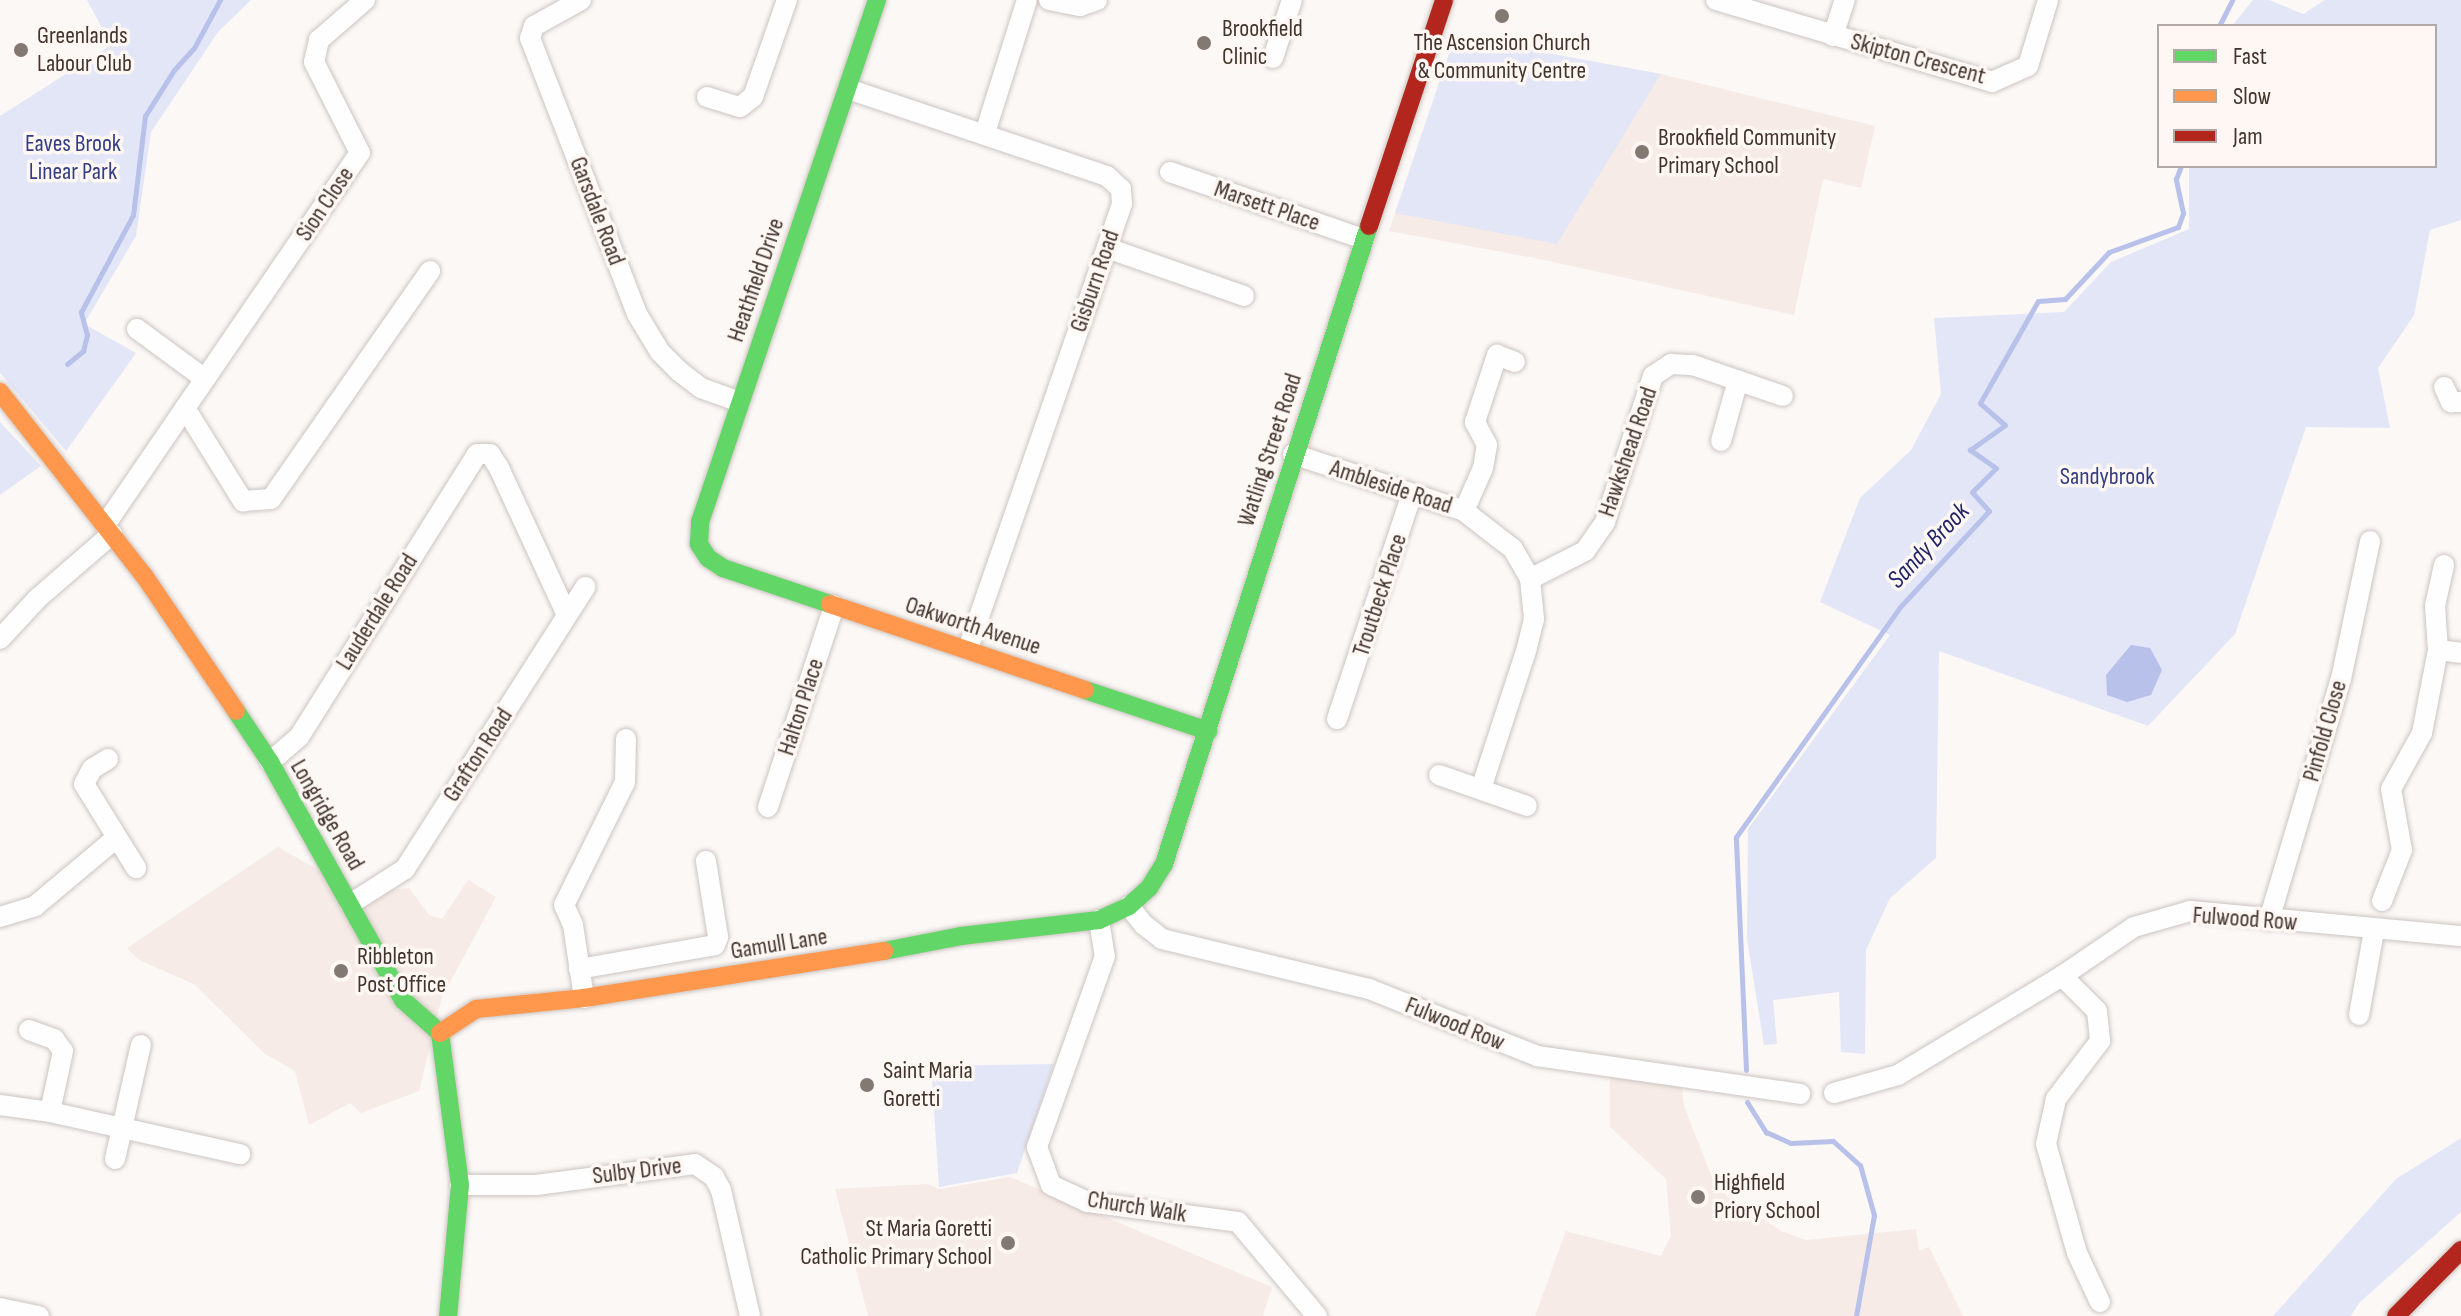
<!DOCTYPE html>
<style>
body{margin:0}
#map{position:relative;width:2461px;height:1316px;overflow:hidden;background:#fbf8f6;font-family:"Sofia Sans Condensed",sans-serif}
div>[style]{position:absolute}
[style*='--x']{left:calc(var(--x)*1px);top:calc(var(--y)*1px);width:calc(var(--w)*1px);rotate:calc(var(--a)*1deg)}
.built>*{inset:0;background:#f6ebe6}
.green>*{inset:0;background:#e3e6f7}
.water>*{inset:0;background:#b7c1e9}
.stream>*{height:5px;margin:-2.5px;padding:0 2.5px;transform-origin:2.5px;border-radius:2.5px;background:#b7c1e9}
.roads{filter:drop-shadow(0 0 2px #ccc4c0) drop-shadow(0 0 2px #ccc4c0)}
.street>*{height:20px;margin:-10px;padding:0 10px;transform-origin:10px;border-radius:10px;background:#fefefe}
.fast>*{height:18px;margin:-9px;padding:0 9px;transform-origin:9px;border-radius:9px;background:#63d668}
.slow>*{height:18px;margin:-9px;padding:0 9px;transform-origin:9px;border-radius:9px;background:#ff974d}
.jam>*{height:18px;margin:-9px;padding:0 9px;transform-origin:9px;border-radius:9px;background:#b3261e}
.dots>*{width:22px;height:22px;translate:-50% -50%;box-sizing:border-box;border:4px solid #fef7f3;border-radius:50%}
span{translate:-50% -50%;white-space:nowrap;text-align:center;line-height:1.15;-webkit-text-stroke:7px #fef7f3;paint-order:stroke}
.poi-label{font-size:24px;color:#42342d}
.left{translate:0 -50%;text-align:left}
.right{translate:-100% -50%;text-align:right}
.street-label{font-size:24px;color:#42342d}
.park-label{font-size:24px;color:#333d83}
.water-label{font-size:26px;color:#202569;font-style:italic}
.legend{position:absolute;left:2157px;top:24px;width:280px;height:144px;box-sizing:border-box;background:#fef7f3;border:2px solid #b3a9a4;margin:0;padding:10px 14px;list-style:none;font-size:24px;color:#42342d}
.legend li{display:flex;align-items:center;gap:16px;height:40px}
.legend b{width:40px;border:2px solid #b3a9a4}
</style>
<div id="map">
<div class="built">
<div style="clip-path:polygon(1455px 36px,1661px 74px,1875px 126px,1861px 188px,1823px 179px,1794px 315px,1545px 260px,1389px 231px)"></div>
<div style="clip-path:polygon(278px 847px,359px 893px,409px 888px,429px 915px,442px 919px,468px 880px,496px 897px,442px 997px,419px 1091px,361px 1113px,350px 1103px,309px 1125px,295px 1071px,265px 1054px,194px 984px,139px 960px,127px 948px)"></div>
<div style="clip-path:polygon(1610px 1077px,1682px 1087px,1684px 1106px,1713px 1180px,1727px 1196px,1781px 1231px,1806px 1240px,1916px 1229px,1919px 1251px,1929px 1247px,1963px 1316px,1535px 1316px,1566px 1231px,1661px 1256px,1671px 1236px,1666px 1179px,1610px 1127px)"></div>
<div style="clip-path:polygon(1010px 1177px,1272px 1287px,1263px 1316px,868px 1316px,835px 1189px,927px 1184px,940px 1189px)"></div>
</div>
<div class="green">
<div style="clip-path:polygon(87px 0,251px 0,218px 32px,151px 132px,136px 236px,84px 324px,136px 353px,66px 451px,0 373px,0 116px,111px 45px)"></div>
<div style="clip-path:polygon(2253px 0,2269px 0,2303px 14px,2325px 0,2461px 0,2461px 220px,2430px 230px,2414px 315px,2378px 368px,2390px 428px,2306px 427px,2235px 634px,2148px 726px,1939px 651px,1936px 858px,1890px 898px,1866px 950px,1865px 1054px,1841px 1052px,1839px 992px,1773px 1000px,1777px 1044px,1764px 1045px,1747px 939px,1748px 829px,1890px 635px,1820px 602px,1860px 498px,1911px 450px,1941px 394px,1934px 318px,2064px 312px,2111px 262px,2189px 229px,2189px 166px,2435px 166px,2435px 26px,2232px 26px)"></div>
<div style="clip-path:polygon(1455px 36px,1661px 74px,1557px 244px,1395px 213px)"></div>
<div style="clip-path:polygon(0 422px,41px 466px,0 495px)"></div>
<div style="clip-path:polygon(1054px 1064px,1017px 1173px,939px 1187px,931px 1066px)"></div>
<div style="clip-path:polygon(2461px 1138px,2461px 1212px,2359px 1303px,2351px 1316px,2273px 1316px,2396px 1179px)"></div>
</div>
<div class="water">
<div style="clip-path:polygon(2131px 645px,2150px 648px,2162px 670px,2151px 695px,2127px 702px,2107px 695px,2106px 675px)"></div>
</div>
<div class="stream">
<div style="--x:2219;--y:26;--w:29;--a:-63"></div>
<div style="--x:67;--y:364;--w:21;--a:-39"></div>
<div style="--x:83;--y:351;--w:16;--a:-76"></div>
<div style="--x:87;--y:335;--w:24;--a:-105"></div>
<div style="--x:81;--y:312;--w:110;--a:-61.8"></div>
<div style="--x:133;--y:215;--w:100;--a:-83.1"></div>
<div style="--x:145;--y:116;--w:54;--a:-57.8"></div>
<div style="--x:174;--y:70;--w:30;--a:-48"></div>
<div style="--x:194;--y:48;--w:55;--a:-61.6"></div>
<div style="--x:1746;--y:1070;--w:233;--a:-92.5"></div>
<div style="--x:1736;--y:837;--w:282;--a:-54.5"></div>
<div style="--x:1900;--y:607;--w:131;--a:-47.2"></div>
<div style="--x:1989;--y:511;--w:25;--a:-132"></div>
<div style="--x:1972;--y:492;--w:34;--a:-45"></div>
<div style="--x:1996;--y:468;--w:32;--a:-145"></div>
<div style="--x:1970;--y:450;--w:43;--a:-35.5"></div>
<div style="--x:2005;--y:425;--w:33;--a:-139"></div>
<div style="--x:1980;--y:403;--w:117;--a:-60.4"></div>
<div style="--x:2038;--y:301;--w:27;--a:-4"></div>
<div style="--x:2065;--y:299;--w:64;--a:-46.9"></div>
<div style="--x:2109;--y:252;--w:73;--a:-19.9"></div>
<div style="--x:2178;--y:227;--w:15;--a:-70"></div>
<div style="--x:2183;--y:213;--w:35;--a:-102"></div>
<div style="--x:2176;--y:179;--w:14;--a:-69"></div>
<div style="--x:1747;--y:1102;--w:36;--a:58"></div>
<div style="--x:1766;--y:1132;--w:27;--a:24"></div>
<div style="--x:1791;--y:1143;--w:42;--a:-2.7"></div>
<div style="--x:1833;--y:1141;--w:36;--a:42"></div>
<div style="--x:1860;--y:1165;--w:52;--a:74.4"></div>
<div style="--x:1874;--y:1215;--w:103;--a:100.1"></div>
</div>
<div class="roads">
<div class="street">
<div style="--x:581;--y:0;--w:54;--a:151"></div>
<div style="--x:534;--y:26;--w:13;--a:108"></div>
<div style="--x:530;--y:38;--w:296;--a:68.8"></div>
<div style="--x:637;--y:314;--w:44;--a:58.8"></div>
<div style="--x:660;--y:352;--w:27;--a:45"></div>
<div style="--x:679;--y:371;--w:28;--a:38"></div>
<div style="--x:701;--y:388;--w:41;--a:19.7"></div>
<div style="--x:1049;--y:0;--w:32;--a:11"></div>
<div style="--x:1080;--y:6;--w:18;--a:-19"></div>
<div style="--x:1716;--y:0;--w:288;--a:16.5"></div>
<div style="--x:1992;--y:82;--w:39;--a:-24"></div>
<div style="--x:2028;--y:66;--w:69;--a:-73.1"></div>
<div style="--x:1833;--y:36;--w:38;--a:-72"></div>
<div style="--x:1273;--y:58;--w:61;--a:-71.9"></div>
<div style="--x:848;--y:89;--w:273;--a:18.6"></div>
<div style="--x:1107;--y:176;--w:19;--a:43"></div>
<div style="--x:1121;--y:189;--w:15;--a:86"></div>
<div style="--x:1122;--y:204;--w:470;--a:109.1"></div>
<div style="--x:707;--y:97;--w:34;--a:17"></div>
<div style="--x:740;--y:107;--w:16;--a:-38"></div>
<div style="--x:753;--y:97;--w:103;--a:-70.7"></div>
<div style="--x:985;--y:133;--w:139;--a:-72.5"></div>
<div style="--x:1170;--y:172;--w:205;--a:19.1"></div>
<div style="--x:1107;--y:248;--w:145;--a:19.3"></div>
<div style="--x:137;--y:329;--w:84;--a:36.3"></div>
<div style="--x:2444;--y:387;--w:17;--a:65"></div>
<div style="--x:2451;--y:402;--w:10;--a:0"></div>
<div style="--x:185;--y:408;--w:110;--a:58.1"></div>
<div style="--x:243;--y:501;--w:28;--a:-4"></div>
<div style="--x:271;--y:499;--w:278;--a:-55.1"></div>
<div style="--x:1721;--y:441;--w:63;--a:-74.4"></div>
<div style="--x:1293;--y:454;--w:180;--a:18.4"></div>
<div style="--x:1464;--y:511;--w:62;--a:37.8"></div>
<div style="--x:1513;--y:549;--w:34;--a:60"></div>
<div style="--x:1530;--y:579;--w:40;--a:84.3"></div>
<div style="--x:1534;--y:619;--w:30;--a:104"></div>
<div style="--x:1527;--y:648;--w:148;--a:108.1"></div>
<div style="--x:1464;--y:511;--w:47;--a:-66.2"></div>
<div style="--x:1483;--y:468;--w:23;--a:-80"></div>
<div style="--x:1487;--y:445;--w:26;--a:-118"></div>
<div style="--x:1475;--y:422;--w:71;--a:-71.8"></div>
<div style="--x:1497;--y:355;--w:19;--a:21"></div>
<div style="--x:105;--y:525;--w:451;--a:-55.6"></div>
<div style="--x:360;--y:153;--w:102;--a:-116.8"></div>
<div style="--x:314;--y:62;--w:23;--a:-77"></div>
<div style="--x:319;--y:40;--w:61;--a:-41"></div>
<div style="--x:1530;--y:579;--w:62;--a:-27"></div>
<div style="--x:1585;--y:551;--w:35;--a:-55"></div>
<div style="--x:1605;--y:522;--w:154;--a:-71.8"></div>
<div style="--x:1653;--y:376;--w:22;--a:-34"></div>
<div style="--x:1671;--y:364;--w:22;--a:3"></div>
<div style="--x:1693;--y:365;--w:95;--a:19"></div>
<div style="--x:0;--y:639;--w:56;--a:-47.2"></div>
<div style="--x:38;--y:598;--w:98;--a:-40.9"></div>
<div style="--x:2438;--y:650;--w:23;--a:7"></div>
<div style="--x:1337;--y:719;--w:237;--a:-71.6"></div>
<div style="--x:108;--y:759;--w:19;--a:148"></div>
<div style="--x:92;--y:769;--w:17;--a:118"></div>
<div style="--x:84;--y:784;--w:99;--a:58.2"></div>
<div style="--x:270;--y:762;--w:38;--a:-41"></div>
<div style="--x:299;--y:737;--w:334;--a:-57.8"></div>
<div style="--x:477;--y:454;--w:13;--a:0"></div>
<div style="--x:490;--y:454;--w:17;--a:57"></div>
<div style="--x:499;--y:468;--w:162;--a:65.2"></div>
<div style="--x:1439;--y:775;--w:93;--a:19.4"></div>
<div style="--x:768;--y:807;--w:212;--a:-71.8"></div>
<div style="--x:2382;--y:901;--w:55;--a:-68.6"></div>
<div style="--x:2402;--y:850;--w:62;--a:-100.2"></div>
<div style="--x:2391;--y:789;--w:64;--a:-61"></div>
<div style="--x:2422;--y:733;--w:85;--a:-79.1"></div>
<div style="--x:2438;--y:650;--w:44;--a:-93.9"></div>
<div style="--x:2435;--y:606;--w:42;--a:-77.6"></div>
<div style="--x:350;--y:904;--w:65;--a:-32.5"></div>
<div style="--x:405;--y:869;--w:335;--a:-57.4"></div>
<div style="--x:1129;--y:906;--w:23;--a:52"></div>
<div style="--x:1143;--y:924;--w:24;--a:38"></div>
<div style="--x:1162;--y:939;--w:213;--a:13.6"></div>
<div style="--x:1369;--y:989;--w:181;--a:21.7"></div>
<div style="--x:1537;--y:1056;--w:266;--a:8.2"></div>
<div style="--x:0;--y:917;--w:37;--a:-17"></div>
<div style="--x:35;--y:906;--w:104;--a:-39.9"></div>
<div style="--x:1099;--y:920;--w:36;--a:81"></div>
<div style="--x:1105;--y:956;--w:203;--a:109.6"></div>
<div style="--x:1037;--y:1147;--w:40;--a:69.8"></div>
<div style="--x:1051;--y:1185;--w:40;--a:25"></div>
<div style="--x:1087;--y:1202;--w:152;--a:7.5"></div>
<div style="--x:1238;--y:1222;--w:123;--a:50"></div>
<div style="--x:2269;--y:920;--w:252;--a:-73.4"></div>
<div style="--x:2341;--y:679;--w:141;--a:-78.1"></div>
<div style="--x:579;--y:969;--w:138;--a:-10"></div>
<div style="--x:715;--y:945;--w:9;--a:-69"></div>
<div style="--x:718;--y:937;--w:77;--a:-99"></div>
<div style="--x:2062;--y:976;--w:49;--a:45"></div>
<div style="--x:2097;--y:1011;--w:30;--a:84"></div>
<div style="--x:2100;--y:1041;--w:73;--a:127.2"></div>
<div style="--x:2056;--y:1099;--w:46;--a:102.5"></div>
<div style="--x:2046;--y:1144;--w:113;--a:74.1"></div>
<div style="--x:2077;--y:1253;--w:54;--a:64.9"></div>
<div style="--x:584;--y:998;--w:74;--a:-98.6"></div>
<div style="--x:573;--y:925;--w:22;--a:-114"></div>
<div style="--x:564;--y:905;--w:137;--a:-63.6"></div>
<div style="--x:625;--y:782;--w:43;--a:-88.7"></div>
<div style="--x:2359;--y:1015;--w:85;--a:-79.9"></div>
<div style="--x:29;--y:1030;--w:27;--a:20"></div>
<div style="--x:54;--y:1039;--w:15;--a:53"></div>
<div style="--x:63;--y:1051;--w:62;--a:102"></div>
<div style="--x:1834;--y:1093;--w:66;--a:-15.7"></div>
<div style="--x:1898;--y:1075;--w:192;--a:-31.1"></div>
<div style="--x:2062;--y:976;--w:87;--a:-34.2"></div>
<div style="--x:2134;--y:927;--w:58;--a:-15.9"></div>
<div style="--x:2190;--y:911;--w:272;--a:5.3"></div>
<div style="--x:0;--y:1105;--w:50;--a:8"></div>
<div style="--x:50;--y:1112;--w:195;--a:12.5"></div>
<div style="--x:115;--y:1159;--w:117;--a:-77.2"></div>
<div style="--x:460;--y:1185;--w:76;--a:0"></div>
<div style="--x:536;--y:1185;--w:160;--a:-7.5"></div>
<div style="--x:695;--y:1164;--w:23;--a:34"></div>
<div style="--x:714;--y:1177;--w:15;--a:62"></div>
<div style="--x:721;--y:1190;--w:129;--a:77"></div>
<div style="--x:0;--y:1308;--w:40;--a:12"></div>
</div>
<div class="fast">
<div style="--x:830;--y:604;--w:113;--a:-161.4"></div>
<div style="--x:723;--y:568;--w:18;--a:-146"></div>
<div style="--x:708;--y:558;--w:17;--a:-123"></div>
<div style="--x:699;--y:544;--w:22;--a:-87"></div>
<div style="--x:700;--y:522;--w:551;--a:-71.27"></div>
<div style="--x:1085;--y:690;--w:130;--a:18.4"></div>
<div style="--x:236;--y:711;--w:61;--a:56.3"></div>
<div style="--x:270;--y:762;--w:273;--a:60.8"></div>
<div style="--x:403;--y:1000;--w:50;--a:41.7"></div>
<div style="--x:440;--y:1033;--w:153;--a:82.5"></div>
<div style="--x:460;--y:1185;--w:132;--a:95.2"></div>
<div style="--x:884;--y:951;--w:78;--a:-11"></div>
<div style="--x:961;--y:936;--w:139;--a:-6.6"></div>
<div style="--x:1099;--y:920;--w:33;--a:-25"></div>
<div style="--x:1129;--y:906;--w:27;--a:-42"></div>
<div style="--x:1149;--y:888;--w:28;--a:-58"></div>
<div style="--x:1164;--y:864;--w:670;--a:-72.19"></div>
</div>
<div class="slow">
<div style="--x:0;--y:392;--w:235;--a:51.9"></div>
<div style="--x:145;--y:577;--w:162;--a:55.8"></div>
<div style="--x:830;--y:604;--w:269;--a:18.6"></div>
<div style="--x:440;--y:1033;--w:43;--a:-33.7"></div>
<div style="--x:476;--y:1009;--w:109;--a:-5.8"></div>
<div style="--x:584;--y:998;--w:304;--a:-8.9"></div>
</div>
<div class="jam">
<div style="--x:1369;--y:226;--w:238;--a:-71.6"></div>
<div style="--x:2396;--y:1316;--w:93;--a:-45.4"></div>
</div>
</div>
<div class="dots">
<div style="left:1502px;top:16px;background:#837973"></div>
<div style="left:1204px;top:43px;background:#837973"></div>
<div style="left:21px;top:50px;background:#837973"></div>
<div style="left:1642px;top:152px;background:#837973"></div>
<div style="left:341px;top:971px;background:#837973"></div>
<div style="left:867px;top:1085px;background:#837973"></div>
<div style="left:1698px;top:1197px;background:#837973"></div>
<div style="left:1008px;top:1243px;background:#837973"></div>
</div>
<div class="poi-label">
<span class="left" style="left:1222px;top:43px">Brookfield<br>Clinic</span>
<span class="left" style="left:37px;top:50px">Greenlands<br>Labour Club</span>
<span style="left:1502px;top:57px">The Ascension Church<br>&amp; Community Centre</span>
<span class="left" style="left:1658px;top:152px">Brookfield Community<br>Primary School</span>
<span class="left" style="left:357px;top:971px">Ribbleton<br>Post Office</span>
<span class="left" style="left:883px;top:1085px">Saint Maria<br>Goretti</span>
<span class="left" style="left:1714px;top:1197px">Highfield<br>Priory School</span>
<span class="right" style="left:992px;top:1243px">St Maria Goretti<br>Catholic Primary School</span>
</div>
<div class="street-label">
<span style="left:1918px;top:59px;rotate:15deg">Skipton Crescent</span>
<span style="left:325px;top:204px;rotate:-56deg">Sion Close</span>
<span style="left:1267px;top:206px;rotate:19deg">Marsett Place</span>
<span style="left:597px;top:211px;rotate:69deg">Garsdale Road</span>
<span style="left:756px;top:280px;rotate:-71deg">Heathfield Drive</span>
<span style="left:1095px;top:281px;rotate:-71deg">Gisburn Road</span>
<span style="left:1270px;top:450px;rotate:-72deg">Watling Street Road</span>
<span style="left:1628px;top:452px;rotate:-71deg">Hawkshead Road</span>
<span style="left:1391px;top:487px;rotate:18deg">Ambleside Road</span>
<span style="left:1380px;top:595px;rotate:-72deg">Troutbeck Place</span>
<span style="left:377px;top:612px;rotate:-58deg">Lauderdale Road</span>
<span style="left:973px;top:626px;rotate:18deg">Oakworth Avenue</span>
<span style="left:801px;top:707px;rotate:-72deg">Halton Place</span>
<span style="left:2325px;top:731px;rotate:-74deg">Pinfold Close</span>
<span style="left:478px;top:755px;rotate:-57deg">Grafton Road</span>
<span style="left:327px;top:815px;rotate:60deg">Longridge Road</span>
<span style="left:2245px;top:919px;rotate:4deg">Fulwood Row</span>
<span style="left:779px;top:944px;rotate:-9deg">Gamull Lane</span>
<span style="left:1455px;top:1024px;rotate:22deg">Fulwood Row</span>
<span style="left:637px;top:1171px;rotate:-7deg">Sulby Drive</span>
<span style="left:1137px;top:1207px;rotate:9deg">Church Walk</span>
</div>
<div class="park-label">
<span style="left:73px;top:158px">Eaves Brook<br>Linear Park</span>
<span style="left:2107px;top:477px">Sandybrook</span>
</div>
<div class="water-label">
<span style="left:1929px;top:546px;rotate:-47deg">Sandy Brook</span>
</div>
<ul class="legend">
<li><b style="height:10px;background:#63d668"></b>Fast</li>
<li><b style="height:10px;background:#ff974d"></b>Slow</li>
<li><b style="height:10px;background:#b3261e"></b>Jam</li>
</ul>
</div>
